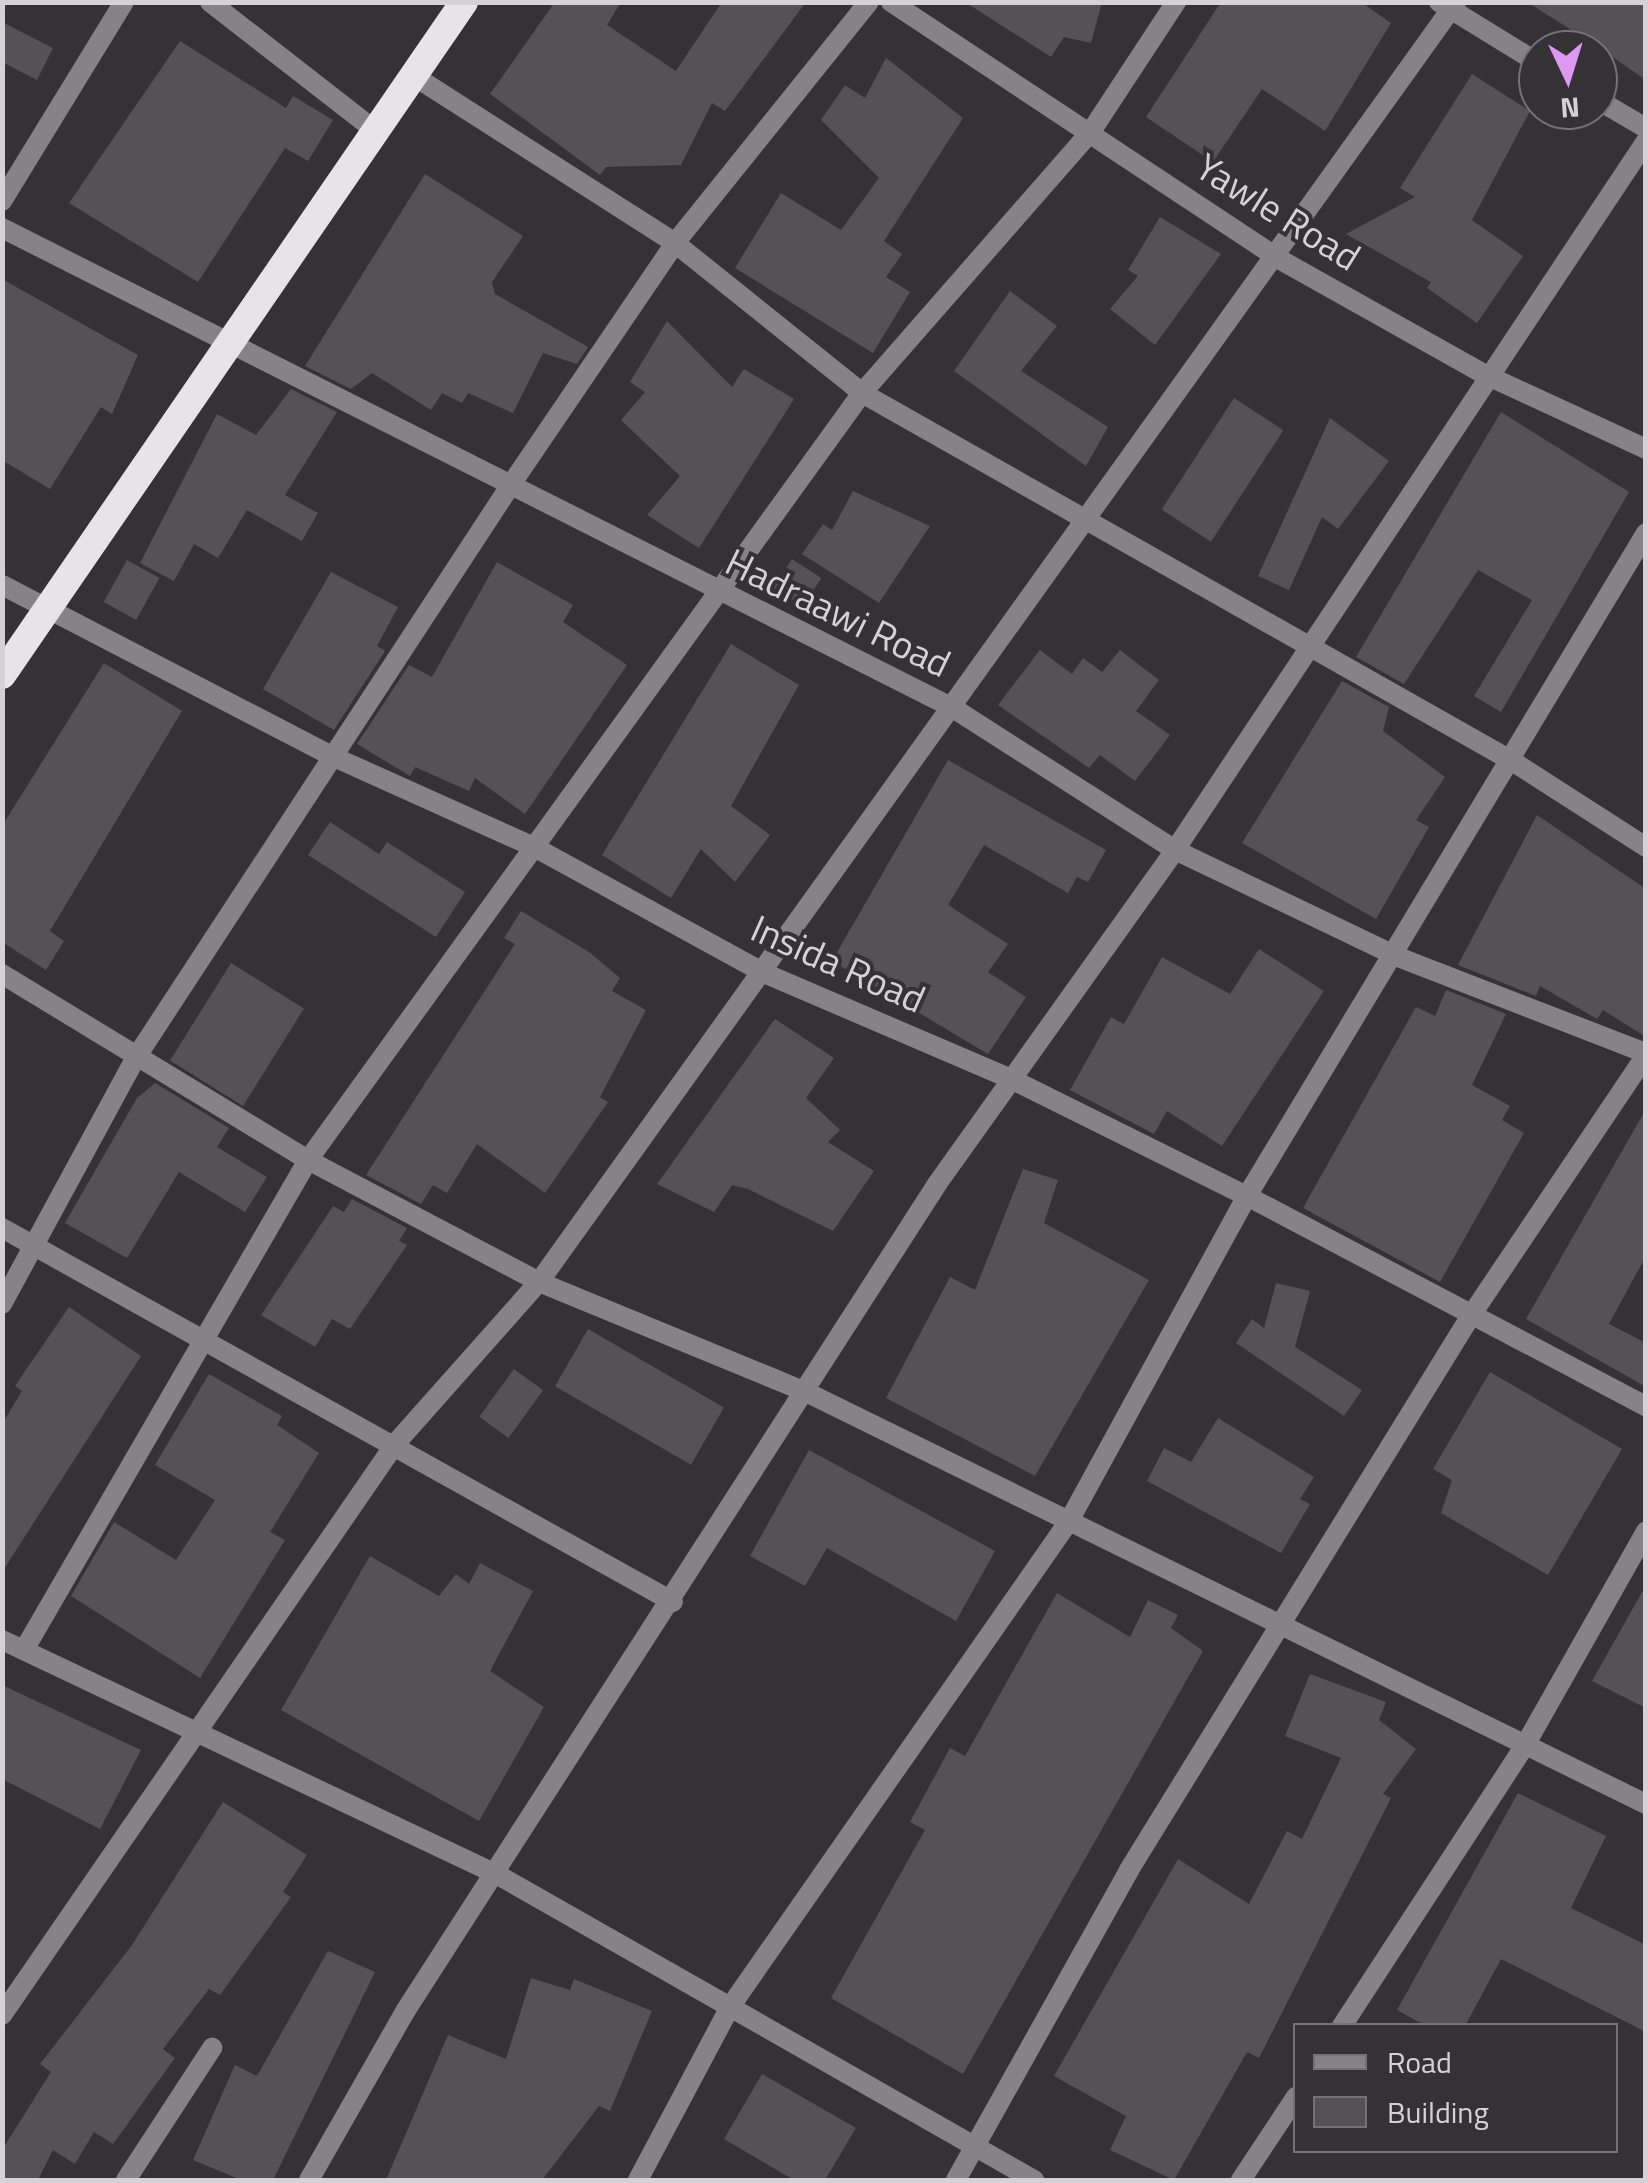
<!DOCTYPE html>
<style>
body{margin:0}
#map{position:relative;width:1648px;height:2183px;overflow:hidden;background:#353235;font-family:"Titillium Web",sans-serif}
div>[style]{position:absolute}
[style*='--x']{left:calc(var(--x)*1px);top:calc(var(--y)*1px);width:calc(var(--w)*1px);rotate:calc(var(--a)*1deg)}
.building>*{inset:0;background:#545255;transform-origin:0 0}
.minor>*{height:20px;margin:-10px;padding:0 10px;transform-origin:10px;border-radius:10px;background:#858385}
.trunk>*{height:28px;margin:-14px;padding:0 14px;transform-origin:14px;border-radius:14px;background:#e7e4e8}
span{translate:-50% -50%;white-space:nowrap;text-align:center;line-height:1.15;-webkit-text-stroke:8px #353235;paint-order:stroke}
.street-label{font-size:38px;color:#d4d2d5}
.frame{position:absolute;inset:0;border:5px solid #d4d2d5;pointer-events:none}
.legend{position:absolute;left:1293px;top:2023px;width:325px;height:130px;box-sizing:border-box;background:#353235;border:2px solid #757275;margin:0;padding:12px 18px;list-style:none;font-size:30px;color:#d4d2d5}
.legend li{display:flex;align-items:center;gap:20px;height:50px}
.legend b{width:50px;border:2px solid #757275}
.north{position:absolute;left:1518px;top:30px;width:100px;height:100px;box-sizing:border-box;background:#353235;border:2px solid #757275;border-radius:50%;rotate:176deg;font-size:28px;font-weight:700;line-height:40px;text-align:center;color:#d4d2d5}
.north::after{content:'';display:block;margin:auto;width:35px;height:45px;background:#df98f2;clip-path:polygon(50% 0,100% 100%,50% 72%,0 100%)}
</style>
<div id="map">
<div class="building">
<div style="clip-path:polygon(555px 2px,621px 2px,607px 25px,676px 71px,722px 2px,806px 2px,725px 111px,712px 103px,681px 165px,606px 167px,600px 175px,490px 94px)"></div>
<div style="clip-path:polygon(965px 2px,1102px 2px,1091px 43px,1064px 37px,1051px 57px)"></div>
<div style="clip-path:polygon(1221px 2px,1361px 2px,1391px 23px,1325px 131px,1262px 89px,1213px 162px,1146px 117px)"></div>
<div style="clip-path:polygon(1527px 2px,1646px 2px,1646px 80px,1592px 43px)"></div>
<div style="clip-path:polygon(2px 22px,53px 48px,37px 80px,2px 62px)"></div>
<div style="clip-path:polygon(180px 41px,286px 108px,293px 96px,333px 120px,308px 161px,285px 148px,198px 282px,69px 203px)"></div>
<div style="clip-path:polygon(886px 58px,963px 118px,884px 241px,902px 254px,886px 277px,910px 292px,873px 353px,735px 268px,781px 193px,841px 230px,879px 178px,821px 120px,845px 85px,865px 98px)"></div>
<div style="clip-path:polygon(1472px 74px,1530px 111px,1472px 220px,1523px 256px,1477px 323px,1427px 288px,1431px 282px,1346px 234px,1415px 197px,1400px 188px)"></div>
<div style="clip-path:polygon(425px 174px,523px 236px,492px 282px,495px 294px,588px 347px,577px 364px,543px 353px,513px 413px,468px 393px,462px 403px,442px 393px,431px 410px,372px 373px,351px 389px,305px 366px)"></div>
<div style="clip-path:polygon(1160px 217px,1221px 254px,1155px 345px,1110px 309px,1138px 276px,1128px 270px)"></div>
<div style="clip-path:polygon(2px 279px,138px 355px,112px 414px,101px 407px,50px 489px,2px 460px)"></div>
<div style="clip-path:polygon(1010px 291px,1057px 326px,1021px 371px,1108px 427px,1086px 466px,954px 371px)"></div>
<div style="clip-path:polygon(667px 321px,732px 387px,744px 369px,794px 399px,699px 548px,647px 515px,680px 476px,621px 420px,645px 392px,630px 382px)"></div>
<div style="clip-path:polygon(291px 389px,337px 412px,285px 495px,318px 513px,302px 541px,247px 510px,218px 558px,194px 544px,174px 581px,140px 563px,217px 414px,256px 435px)"></div>
<div style="left:1234px;top:398px;width:59px;height:133px;rotate:33deg"></div>
<div style="clip-path:polygon(1501px 412px,1629px 492px,1501px 712px,1474px 696px,1532px 600px,1478px 570px,1404px 684px,1356px 657px)"></div>
<div style="clip-path:polygon(1330px 418px,1389px 461px,1338px 529px,1322px 517px,1289px 590px,1258px 576px)"></div>
<div style="clip-path:polygon(853px 491px,930px 526px,879px 603px,802px 554px,823px 524px,832px 530px)"></div>
<div style="left:792px;top:559px;width:35px;height:34px;rotate:33deg"></div>
<div style="left:127px;top:560px;width:37px;height:48px;rotate:29deg"></div>
<div style="clip-path:polygon(497px 562px,573px 605px,563px 622px,627px 665px,525px 814px,475px 778px,469px 791px,415px 767px,410px 776px,357px 744px,409px 665px,432px 677px)"></div>
<div style="clip-path:polygon(331px 572px,398px 607px,377px 646px,385px 651px,334px 730px,263px 689px)"></div>
<div style="clip-path:polygon(731px 644px,799px 685px,731px 806px,770px 835px,735px 882px,701px 849px,671px 898px,602px 855px)"></div>
<div style="clip-path:polygon(1040px 650px,1072px 674px,1083px 658px,1102px 672px,1120px 650px,1159px 680px,1136px 711px,1170px 735px,1135px 781px,1100px 755px,1089px 768px,998px 705px)"></div>
<div style="clip-path:polygon(104px 663px,182px 711px,50px 931px,64px 941px,46px 970px,2px 942px,2px 826px)"></div>
<div style="clip-path:polygon(1342px 681px,1389px 707px,1383px 731px,1445px 777px,1416px 820px,1429px 827px,1376px 919px,1242px 843px)"></div>
<div style="clip-path:polygon(948px 760px,1106px 850px,1088px 882px,1077px 877px,1068px 893px,984px 845px,948px 905px,1008px 944px,988px 972px,1026px 997px,988px 1054px,832px 961px)"></div>
<div style="clip-path:polygon(1537px 815px,1646px 889px,1646px 1037px,1603px 1010px,1597px 1019px,1540px 986px,1536px 996px,1458px 965px)"></div>
<div style="clip-path:polygon(330px 822px,379px 854px,387px 842px,465px 892px,436px 937px,308px 855px)"></div>
<div style="clip-path:polygon(521px 911px,589px 952px,620px 978px,612px 991px,646px 1010px,600px 1097px,608px 1102px,545px 1193px,477px 1144px,447px 1193px,433px 1185px,421px 1204px,366px 1175px,515px 944px,504px 938px)"></div>
<div style="clip-path:polygon(1259px 949px,1324px 991px,1222px 1146px,1167px 1111px,1154px 1134px,1070px 1090px,1111px 1017px,1124px 1024px,1162px 957px,1230px 994px)"></div>
<div style="left:231px;top:963px;width:86px;height:115px;rotate:32deg"></div>
<div style="clip-path:polygon(1446px 990px,1506px 1014px,1472px 1085px,1510px 1106px,1502px 1120px,1524px 1133px,1440px 1282px,1303px 1208px,1416px 1007px,1435px 1016px)"></div>
<div style="clip-path:polygon(775px 1019px,834px 1058px,806px 1098px,840px 1130px,828px 1142px,874px 1171px,833px 1231px,748px 1189px,732px 1185px,714px 1212px,657px 1184px)"></div>
<div style="clip-path:polygon(155px 1083px,229px 1128px,217px 1147px,267px 1177px,245px 1212px,179px 1172px,127px 1258px,65px 1223px,137px 1098px)"></div>
<div style="clip-path:polygon(1646px 1109px,1646px 1256px,1609px 1324px,1646px 1343px,1646px 1387px,1526px 1319px)"></div>
<div style="clip-path:polygon(1023px 1169px,1058px 1180px,1044px 1223px,1149px 1280px,1035px 1476px,886px 1398px,950px 1277px,975px 1290px)"></div>
<div style="clip-path:polygon(352px 1199px,407px 1228px,399px 1241px,407px 1245px,350px 1329px,332px 1319px,315px 1347px,261px 1315px,333px 1206px,344px 1212px)"></div>
<div style="clip-path:polygon(1276px 1283px,1310px 1291px,1295px 1347px,1362px 1390px,1344px 1416px,1236px 1343px,1252px 1319px,1264px 1328px)"></div>
<div style="clip-path:polygon(69px 1307px,141px 1356px,2px 1572px,2px 1424px,22px 1391px,15px 1386px)"></div>
<div style="left:588px;top:1329px;width:157px;height:66px;rotate:30deg"></div>
<div style="left:514px;top:1369px;width:36px;height:59px;rotate:36deg"></div>
<div style="clip-path:polygon(1490px 1372px,1622px 1449px,1548px 1575px,1441px 1513px,1452px 1480px,1433px 1469px)"></div>
<div style="clip-path:polygon(209px 1374px,282px 1416px,277px 1425px,319px 1453px,270px 1532px,285px 1540px,200px 1678px,71px 1596px,114px 1522px,176px 1560px,215px 1500px,155px 1465px)"></div>
<div style="clip-path:polygon(1218px 1418px,1314px 1477px,1300px 1499px,1310px 1504px,1281px 1553px,1147px 1481px,1164px 1448px,1191px 1462px)"></div>
<div style="clip-path:polygon(809px 1450px,995px 1551px,956px 1621px,827px 1548px,805px 1586px,750px 1556px)"></div>
<div style="clip-path:polygon(370px 1556px,439px 1596px,456px 1574px,469px 1584px,480px 1563px,533px 1591px,490px 1671px,544px 1707px,479px 1821px,281px 1710px)"></div>
<div style="clip-path:polygon(1646px 1585px,1646px 1708px,1592px 1681px)"></div>
<div style="clip-path:polygon(1057px 1593px,1130px 1637px,1148px 1600px,1178px 1615px,1171px 1628px,1203px 1651px,963px 2074px,831px 1998px,925px 1830px,910px 1822px,950px 1748px,965px 1756px)"></div>
<div style="clip-path:polygon(1310px 1674px,1386px 1702px,1379px 1720px,1416px 1749px,1383px 1794px,1391px 1798px,1259px 2058px,1247px 2052px,1174px 2180px,1110px 2150px,1126px 2116px,1054px 2076px,1178px 1859px,1249px 1904px,1287px 1831px,1302px 1839px,1341px 1758px,1285px 1736px)"></div>
<div style="clip-path:polygon(2px 1685px,141px 1750px,100px 1829px,2px 1779px)"></div>
<div style="clip-path:polygon(1518px 1793px,1606px 1836px,1571px 1908px,1646px 1945px,1646px 2032px,1501px 1959px,1465px 2026px,1426px 2026px,1397px 2010px)"></div>
<div style="clip-path:polygon(223px 1802px,307px 1855px,283px 1892px,291px 1897px,220px 1995px,209px 1989px,163px 2049px,175px 2058px,113px 2144px,94px 2132px,75px 2164px,53px 2150px,38px 2180px,2px 2180px,2px 2150px,51px 2072px,40px 2064px,132px 1945px)"></div>
<div style="clip-path:polygon(328px 1951px,375px 1972px,273px 2180px,241px 2180px,193px 2160px,235px 2065px,257px 2076px)"></div>
<div style="clip-path:polygon(531px 1978px,570px 1990px,574px 1979px,652px 2011px,610px 2111px,599px 2106px,542px 2180px,386px 2180px,448px 2035px,506px 2059px)"></div>
<div style="clip-path:polygon(762px 2074px,856px 2128px,825px 2180px,794px 2180px,724px 2139px)"></div>
</div>
<div class="minor">
<div style="--x:210;--y:2;--w:207;--a:37.9"></div>
<div style="--x:891;--y:2;--w:465;--a:33.5"></div>
<div style="--x:1279;--y:259;--w:237;--a:29.3"></div>
<div style="--x:1486;--y:375;--w:176;--a:24.8"></div>
<div style="--x:1439;--y:2;--w:116;--a:31.6"></div>
<div style="--x:414;--y:76;--w:310;--a:32.6"></div>
<div style="--x:675;--y:243;--w:240;--a:38.7"></div>
<div style="--x:862;--y:393;--w:747;--a:29.52"></div>
<div style="--x:1512;--y:761;--w:159;--a:32.7"></div>
<div style="--x:1598;--y:100;--w:56;--a:30.3"></div>
<div style="--x:2;--y:201;--w:233;--a:-58.5"></div>
<div style="--x:2;--y:228;--w:1065;--a:26.78"></div>
<div style="--x:953;--y:708;--w:264;--a:32.6"></div>
<div style="--x:1175;--y:850;--w:247;--a:25.6"></div>
<div style="--x:1398;--y:957;--w:266;--a:21.2"></div>
<div style="--x:2;--y:585;--w:376;--a:27.4"></div>
<div style="--x:336;--y:758;--w:219;--a:24.2"></div>
<div style="--x:536;--y:848;--w:260;--a:28.7"></div>
<div style="--x:764;--y:973;--w:269;--a:23.2"></div>
<div style="--x:1011;--y:1079;--w:263;--a:26.4"></div>
<div style="--x:1247;--y:1196;--w:451;--a:27.8"></div>
<div style="--x:2;--y:974;--w:358;--a:31.3"></div>
<div style="--x:308;--y:1160;--w:261;--a:27.8"></div>
<div style="--x:539;--y:1282;--w:289;--a:22.4"></div>
<div style="--x:806;--y:1392;--w:936;--a:26.13"></div>
<div style="--x:2;--y:1228;--w:768;--a:29.13"></div>
<div style="--x:2;--y:1304;--w:279;--a:-61.5"></div>
<div style="--x:135;--y:1059;--w:681;--a:-56.8"></div>
<div style="--x:508;--y:489;--w:297;--a:-55.8"></div>
<div style="--x:675;--y:243;--w:309;--a:-51.2"></div>
<div style="--x:2;--y:1640;--w:549;--a:25.35"></div>
<div style="--x:498;--y:1875;--w:617;--a:29.64"></div>
<div style="--x:24;--y:1650;--w:566;--a:-59.9"></div>
<div style="--x:308;--y:1160;--w:946;--a:-54.16"></div>
<div style="--x:862;--y:393;--w:346;--a:-48.8"></div>
<div style="--x:1090;--y:133;--w:157;--a:-56.7"></div>
<div style="--x:2;--y:2015;--w:693;--a:-55.46"></div>
<div style="--x:395;--y:1444;--w:217;--a:-48.4"></div>
<div style="--x:539;--y:1282;--w:1575;--a:-54.38"></div>
<div style="--x:1342;--y:2026;--w:333;--a:-56.9"></div>
<div style="--x:1524;--y:1747;--w:248;--a:-60.5"></div>
<div style="--x:126;--y:2180;--w:158;--a:-56.9"></div>
<div style="--x:309;--y:2180;--w:196;--a:-60.3"></div>
<div style="--x:406;--y:2010;--w:982;--a:-57.26"></div>
<div style="--x:937;--y:1184;--w:410;--a:-54.5"></div>
<div style="--x:1175;--y:850;--w:851;--a:-56.4"></div>
<div style="--x:638;--y:2180;--w:196;--a:-62"></div>
<div style="--x:730;--y:2007;--w:593;--a:-55.1"></div>
<div style="--x:1069;--y:1521;--w:371;--a:-61.3"></div>
<div style="--x:1247;--y:1196;--w:774;--a:-58.96"></div>
<div style="--x:956;--y:2180;--w:355;--a:-60.8"></div>
<div style="--x:1129;--y:1870;--w:650;--a:-58.34"></div>
<div style="--x:1470;--y:1317;--w:316;--a:-56.1"></div>
<div style="--x:1241;--y:2180;--w:100;--a:-56.5"></div>
</div>
<div class="trunk">
<div style="--x:2;--y:675;--w:816;--a:-55.53"></div>
</div>
<div class="street-label">
<span style="left:1278px;top:212px;rotate:32deg">Yawle Road</span>
<span style="left:838px;top:613px;rotate:26deg">Hadraawi Road</span>
<span style="left:838px;top:964px;rotate:24deg">Insida Road</span>
</div>
<div class="frame"></div>
<ul class="legend">
<li><b style="height:12px;background:#858385"></b>Road</li>
<li><b style="height:28px;background:#545255"></b>Building</li>
</ul>
<div class="north">N</div>
</div>
